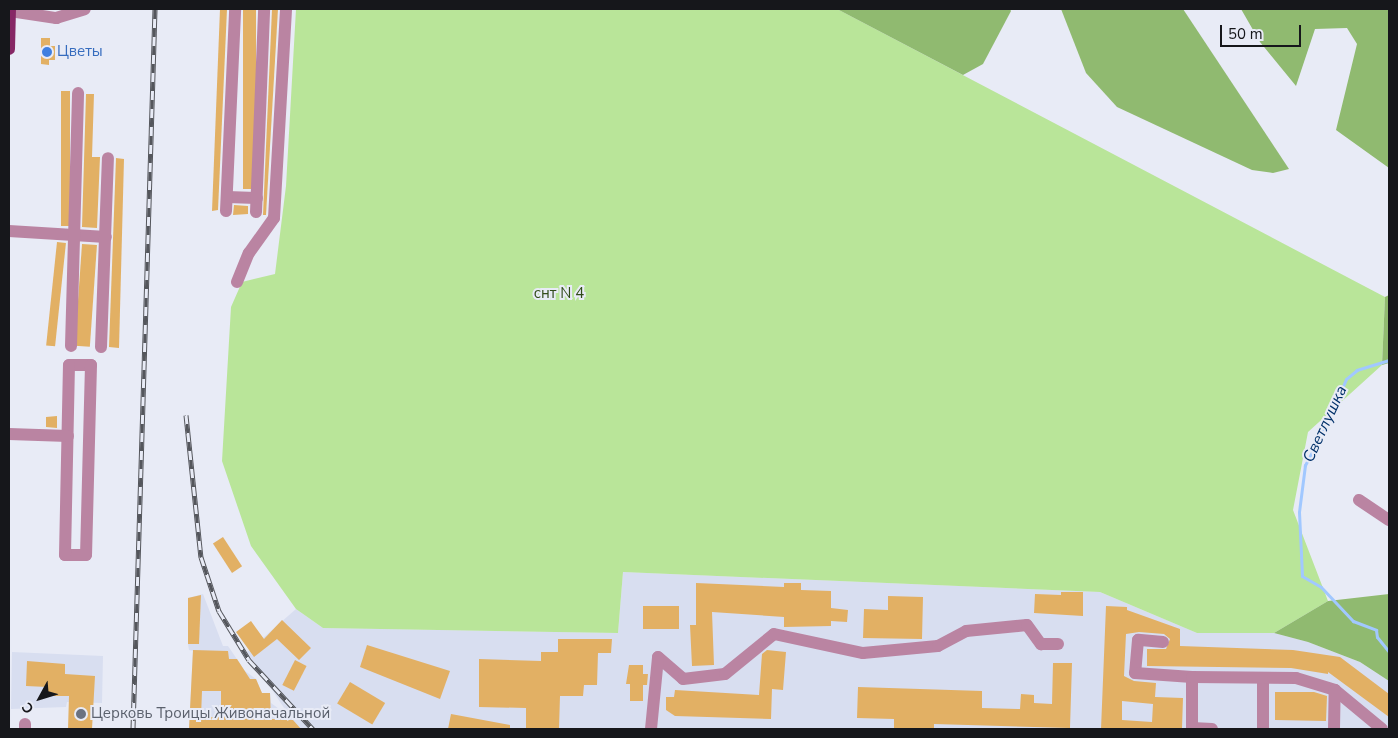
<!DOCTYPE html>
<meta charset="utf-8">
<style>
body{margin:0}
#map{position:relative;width:1398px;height:738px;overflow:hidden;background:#e8ebf6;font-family:"Nunito Sans",sans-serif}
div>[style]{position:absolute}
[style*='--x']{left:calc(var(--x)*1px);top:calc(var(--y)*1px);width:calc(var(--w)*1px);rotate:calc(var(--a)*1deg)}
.built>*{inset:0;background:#d8def0}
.green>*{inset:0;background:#b9e599}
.forest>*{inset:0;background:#90ba70}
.stream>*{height:3px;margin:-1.5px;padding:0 1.5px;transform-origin:1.5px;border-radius:1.5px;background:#a1c8ff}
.building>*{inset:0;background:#e2b064;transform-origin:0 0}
.minor>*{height:12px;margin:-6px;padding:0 6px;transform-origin:6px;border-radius:6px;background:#ba84a2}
.major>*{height:12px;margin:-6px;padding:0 6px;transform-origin:6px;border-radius:6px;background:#862765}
.rail>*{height:5px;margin-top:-2.5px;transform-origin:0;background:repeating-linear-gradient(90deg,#e8ebf6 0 9px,#54565c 0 18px);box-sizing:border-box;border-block:1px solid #54565c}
.dots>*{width:14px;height:14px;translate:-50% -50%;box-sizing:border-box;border:2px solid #e8ebf6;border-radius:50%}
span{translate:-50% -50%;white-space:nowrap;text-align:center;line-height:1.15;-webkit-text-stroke:4px #e8ebf6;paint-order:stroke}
.shop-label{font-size:15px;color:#366cbe}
.left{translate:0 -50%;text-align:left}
.park-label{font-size:15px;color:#314c19}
.worship-label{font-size:15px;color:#5b616d}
.water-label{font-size:16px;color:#003069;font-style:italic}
.frame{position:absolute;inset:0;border:10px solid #16171b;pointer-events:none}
.north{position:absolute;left:15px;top:673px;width:50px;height:50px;-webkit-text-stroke:4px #e8ebf6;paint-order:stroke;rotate:231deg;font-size:14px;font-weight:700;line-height:20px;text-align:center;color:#16171b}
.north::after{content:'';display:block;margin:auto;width:18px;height:22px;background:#16171b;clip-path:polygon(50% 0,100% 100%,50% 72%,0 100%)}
.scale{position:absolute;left:1220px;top:25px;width:81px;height:22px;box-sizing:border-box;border:2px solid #16171b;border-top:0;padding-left:6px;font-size:15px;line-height:18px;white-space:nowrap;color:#16171b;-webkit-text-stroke:4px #e8ebf6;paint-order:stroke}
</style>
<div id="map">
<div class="built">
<div style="clip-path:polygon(623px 572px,1100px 592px,1197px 633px,1274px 633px,1308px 642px,1360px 662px,1389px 681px,1389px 729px,189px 729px,193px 651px,189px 650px,188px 644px,188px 598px,203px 594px,223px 646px,228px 646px,245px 671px,256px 679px,262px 693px,270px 693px,271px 703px,290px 717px,247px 652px,296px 609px,323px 628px,618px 633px)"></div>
<div style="clip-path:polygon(12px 652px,103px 656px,102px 703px,67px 702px,66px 707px,11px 709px)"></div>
</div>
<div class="green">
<div style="clip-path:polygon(296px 9px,837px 9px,1385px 297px,1382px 365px,1308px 432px,1293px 510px,1328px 601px,1274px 633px,1197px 633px,1100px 592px,623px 572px,618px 633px,323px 628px,296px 609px,251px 546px,222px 461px,231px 307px,242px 282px,275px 274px,286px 186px)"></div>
</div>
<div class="forest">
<div style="clip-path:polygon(837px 9px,1010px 9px,1011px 11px,983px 64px,963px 75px)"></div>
<div style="clip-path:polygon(1061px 9px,1183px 9px,1289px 169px,1273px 173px,1252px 170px,1117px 107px,1086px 73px)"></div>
<div style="clip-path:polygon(1241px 9px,1389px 9px,1389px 168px,1336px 130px,1357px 44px,1347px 28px,1315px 29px,1296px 86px,1260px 42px)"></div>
<div style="clip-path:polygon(1389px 295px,1389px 363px,1382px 365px,1385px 297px)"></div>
<div style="clip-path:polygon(1389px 594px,1389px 681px,1360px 662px,1308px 642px,1274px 633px,1328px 601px)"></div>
</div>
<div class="stream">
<div style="--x:1389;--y:360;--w:34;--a:163"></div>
<div style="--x:1357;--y:370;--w:14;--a:141"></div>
<div style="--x:1346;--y:379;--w:49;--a:112.9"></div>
<div style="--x:1327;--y:424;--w:47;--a:118.2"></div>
<div style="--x:1305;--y:465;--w:47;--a:97.3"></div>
<div style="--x:1299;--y:512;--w:64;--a:87.3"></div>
<div style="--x:1302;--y:576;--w:22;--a:30"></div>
<div style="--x:1321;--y:587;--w:47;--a:46.7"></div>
<div style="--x:1353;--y:621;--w:25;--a:21"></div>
<div style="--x:1376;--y:630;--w:7;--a:82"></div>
<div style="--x:1377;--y:637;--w:19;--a:51"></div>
</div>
<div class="building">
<div style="clip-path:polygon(220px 9px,227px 9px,218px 210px,212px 211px)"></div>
<div style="left:243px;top:9px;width:13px;height:180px"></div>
<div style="clip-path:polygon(272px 9px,278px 9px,266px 215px,263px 215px)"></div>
<div style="clip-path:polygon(41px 38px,50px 38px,50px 46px,55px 46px,55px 60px,49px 60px,49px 65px,41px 64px)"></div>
<div style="left:61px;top:91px;width:9px;height:135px"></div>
<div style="clip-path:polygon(86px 94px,94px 94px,92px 157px,100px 157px,97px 228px,82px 227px)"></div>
<div style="clip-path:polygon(116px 158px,124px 159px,119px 348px,109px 347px)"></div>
<div style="clip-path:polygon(234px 205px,248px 206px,248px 214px,233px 215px)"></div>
<div style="left:57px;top:242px;width:9px;height:104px;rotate:6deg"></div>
<div style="left:82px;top:244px;width:15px;height:102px;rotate:4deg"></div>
<div style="clip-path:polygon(57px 416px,57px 428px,46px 427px,46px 417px)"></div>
<div style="left:223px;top:537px;width:35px;height:12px;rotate:57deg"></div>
<div style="clip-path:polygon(696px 583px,784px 587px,784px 583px,801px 583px,801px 590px,831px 591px,831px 608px,848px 610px,847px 622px,831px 621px,831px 626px,784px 627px,784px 617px,712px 612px,714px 665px,692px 666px,690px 625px,696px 625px)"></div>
<div style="clip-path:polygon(1061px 592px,1083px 592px,1083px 616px,1034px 613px,1035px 594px,1061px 595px)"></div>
<div style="clip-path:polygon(201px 595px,199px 644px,188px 644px,188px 598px)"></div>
<div style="clip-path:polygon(888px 596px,923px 597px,922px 639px,863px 638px,864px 609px,888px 610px)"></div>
<div style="left:643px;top:606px;width:36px;height:23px"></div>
<div style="clip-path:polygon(evenodd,1106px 606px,1127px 607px,1127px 610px,1180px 629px,1180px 646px,1293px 650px,1340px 657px,1389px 694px,1389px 717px,1328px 672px,1328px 674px,1291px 668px,1147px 666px,1147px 649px,1166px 649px,1170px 639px,1164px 634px,1139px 632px,1126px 634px,1124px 676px,1134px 681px,1156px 683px,1155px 697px,1183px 698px,1182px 728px,1101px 729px,1106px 606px,1122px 701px,1153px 704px,1152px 722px,1122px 720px,1122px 701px)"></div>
<div style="clip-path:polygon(282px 620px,311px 648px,299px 660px,277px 639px,254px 657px,236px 632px,251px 621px,264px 639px)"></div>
<div style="clip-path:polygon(558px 639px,612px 639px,611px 653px,598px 653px,597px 685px,584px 685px,583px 696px,560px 696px,559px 729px,526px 729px,526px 708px,479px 707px,479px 659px,541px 661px,541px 652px,558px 652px)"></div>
<div style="clip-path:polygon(367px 645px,450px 671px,440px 699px,360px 667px)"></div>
<div style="clip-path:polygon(evenodd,193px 650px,228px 651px,229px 659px,237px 659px,250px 679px,256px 679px,262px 693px,270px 693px,271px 719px,293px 720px,301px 729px,189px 729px,193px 650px,202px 691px,221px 691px,221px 717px,201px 717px,202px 691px)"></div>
<div style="clip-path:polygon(767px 650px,786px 652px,783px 690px,772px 689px,771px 719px,675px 716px,666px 710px,666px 697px,674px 697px,675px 690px,759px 695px,762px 654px)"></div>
<div style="left:295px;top:660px;width:13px;height:28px;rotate:27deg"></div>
<div style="clip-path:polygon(27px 661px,65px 664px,65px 674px,95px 676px,92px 729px,68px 729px,69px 696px,47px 696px,47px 687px,26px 686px)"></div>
<div style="clip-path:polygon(1053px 663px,1072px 663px,1070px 728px,934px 724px,934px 729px,894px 729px,894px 719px,857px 718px,858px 687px,982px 691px,982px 708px,1020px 709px,1021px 694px,1034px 695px,1034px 703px,1052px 704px)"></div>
<div style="clip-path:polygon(629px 665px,643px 665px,643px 674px,648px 674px,647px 685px,643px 685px,643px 701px,630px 701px,630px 684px,626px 684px)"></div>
<div style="left:350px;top:682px;width:41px;height:25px;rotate:31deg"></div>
<div style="clip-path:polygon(1275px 692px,1314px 692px,1327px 696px,1326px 721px,1275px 720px)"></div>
<div style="clip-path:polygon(451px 714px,510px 725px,510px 729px,448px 729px)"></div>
</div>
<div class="minor">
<div style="--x:10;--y:11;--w:47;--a:8.7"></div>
<div style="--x:56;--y:18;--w:30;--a:-17"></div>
<div style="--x:227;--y:197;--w:30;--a:2"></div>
<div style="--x:226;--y:211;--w:202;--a:-87.4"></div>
<div style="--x:256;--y:212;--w:203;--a:-87.7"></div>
<div style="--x:9;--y:231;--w:97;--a:3.5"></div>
<div style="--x:237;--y:282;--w:31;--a:-68"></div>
<div style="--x:249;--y:253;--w:43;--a:-54.5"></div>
<div style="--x:274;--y:218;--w:209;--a:-86.7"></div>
<div style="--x:71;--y:346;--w:253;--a:-88.4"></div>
<div style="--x:101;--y:347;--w:189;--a:-87.9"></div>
<div style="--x:69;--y:365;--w:22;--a:0"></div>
<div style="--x:91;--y:365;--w:190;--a:91.5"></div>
<div style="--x:86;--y:555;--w:21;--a:180"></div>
<div style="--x:65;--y:555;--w:190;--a:-88.8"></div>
<div style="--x:9;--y:434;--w:59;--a:1.9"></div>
<div style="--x:1359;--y:500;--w:36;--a:34"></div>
<div style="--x:1163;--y:642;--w:25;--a:-175"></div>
<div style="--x:1138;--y:640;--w:33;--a:95"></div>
<div style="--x:1135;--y:673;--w:57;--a:4"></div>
<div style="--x:658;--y:657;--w:33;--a:41"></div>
<div style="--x:683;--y:679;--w:42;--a:-6.8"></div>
<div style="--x:725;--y:674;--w:63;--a:-39.2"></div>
<div style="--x:774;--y:634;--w:91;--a:12.1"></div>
<div style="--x:863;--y:653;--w:75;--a:-5.3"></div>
<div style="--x:938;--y:646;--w:32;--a:-28"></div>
<div style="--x:966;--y:631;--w:61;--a:-5.6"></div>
<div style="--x:1027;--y:625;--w:24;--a:54"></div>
<div style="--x:1041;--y:644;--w:17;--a:0"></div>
<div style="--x:1263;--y:678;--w:51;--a:90"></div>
<div style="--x:25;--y:724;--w:5;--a:90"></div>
<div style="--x:1192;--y:728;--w:20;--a:3"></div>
<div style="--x:651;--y:729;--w:72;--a:-84.4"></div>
<div style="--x:1192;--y:729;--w:52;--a:-90"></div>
<div style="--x:1192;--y:677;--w:104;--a:0.6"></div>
<div style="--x:1296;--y:678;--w:41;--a:17.1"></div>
<div style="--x:1335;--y:690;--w:61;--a:39.7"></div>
<div style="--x:1334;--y:729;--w:39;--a:-89"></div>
</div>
<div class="major">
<div style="--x:9;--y:49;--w:40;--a:-88.6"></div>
</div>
<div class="rail">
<div style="--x:186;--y:415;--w:143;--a:84"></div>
<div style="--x:201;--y:557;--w:57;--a:71.6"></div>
<div style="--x:219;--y:611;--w:57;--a:58.5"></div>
<div style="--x:249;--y:660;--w:94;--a:47.2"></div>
<div style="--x:133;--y:729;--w:720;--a:-88.25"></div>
</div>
<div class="dots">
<div style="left:47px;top:52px;background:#3f7fe0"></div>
<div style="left:81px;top:714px;background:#6b7280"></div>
</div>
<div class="shop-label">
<span class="left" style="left:57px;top:52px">Цветы</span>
</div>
<div class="park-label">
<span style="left:559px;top:294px">снт N 4</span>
</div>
<div class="worship-label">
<span class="left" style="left:91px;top:714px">Церковь Троицы Живоначальной</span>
</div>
<div class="water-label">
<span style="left:1325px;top:424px;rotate:-65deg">Светлушка</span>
</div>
<div class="frame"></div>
<div class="north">С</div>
<div class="scale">50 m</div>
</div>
